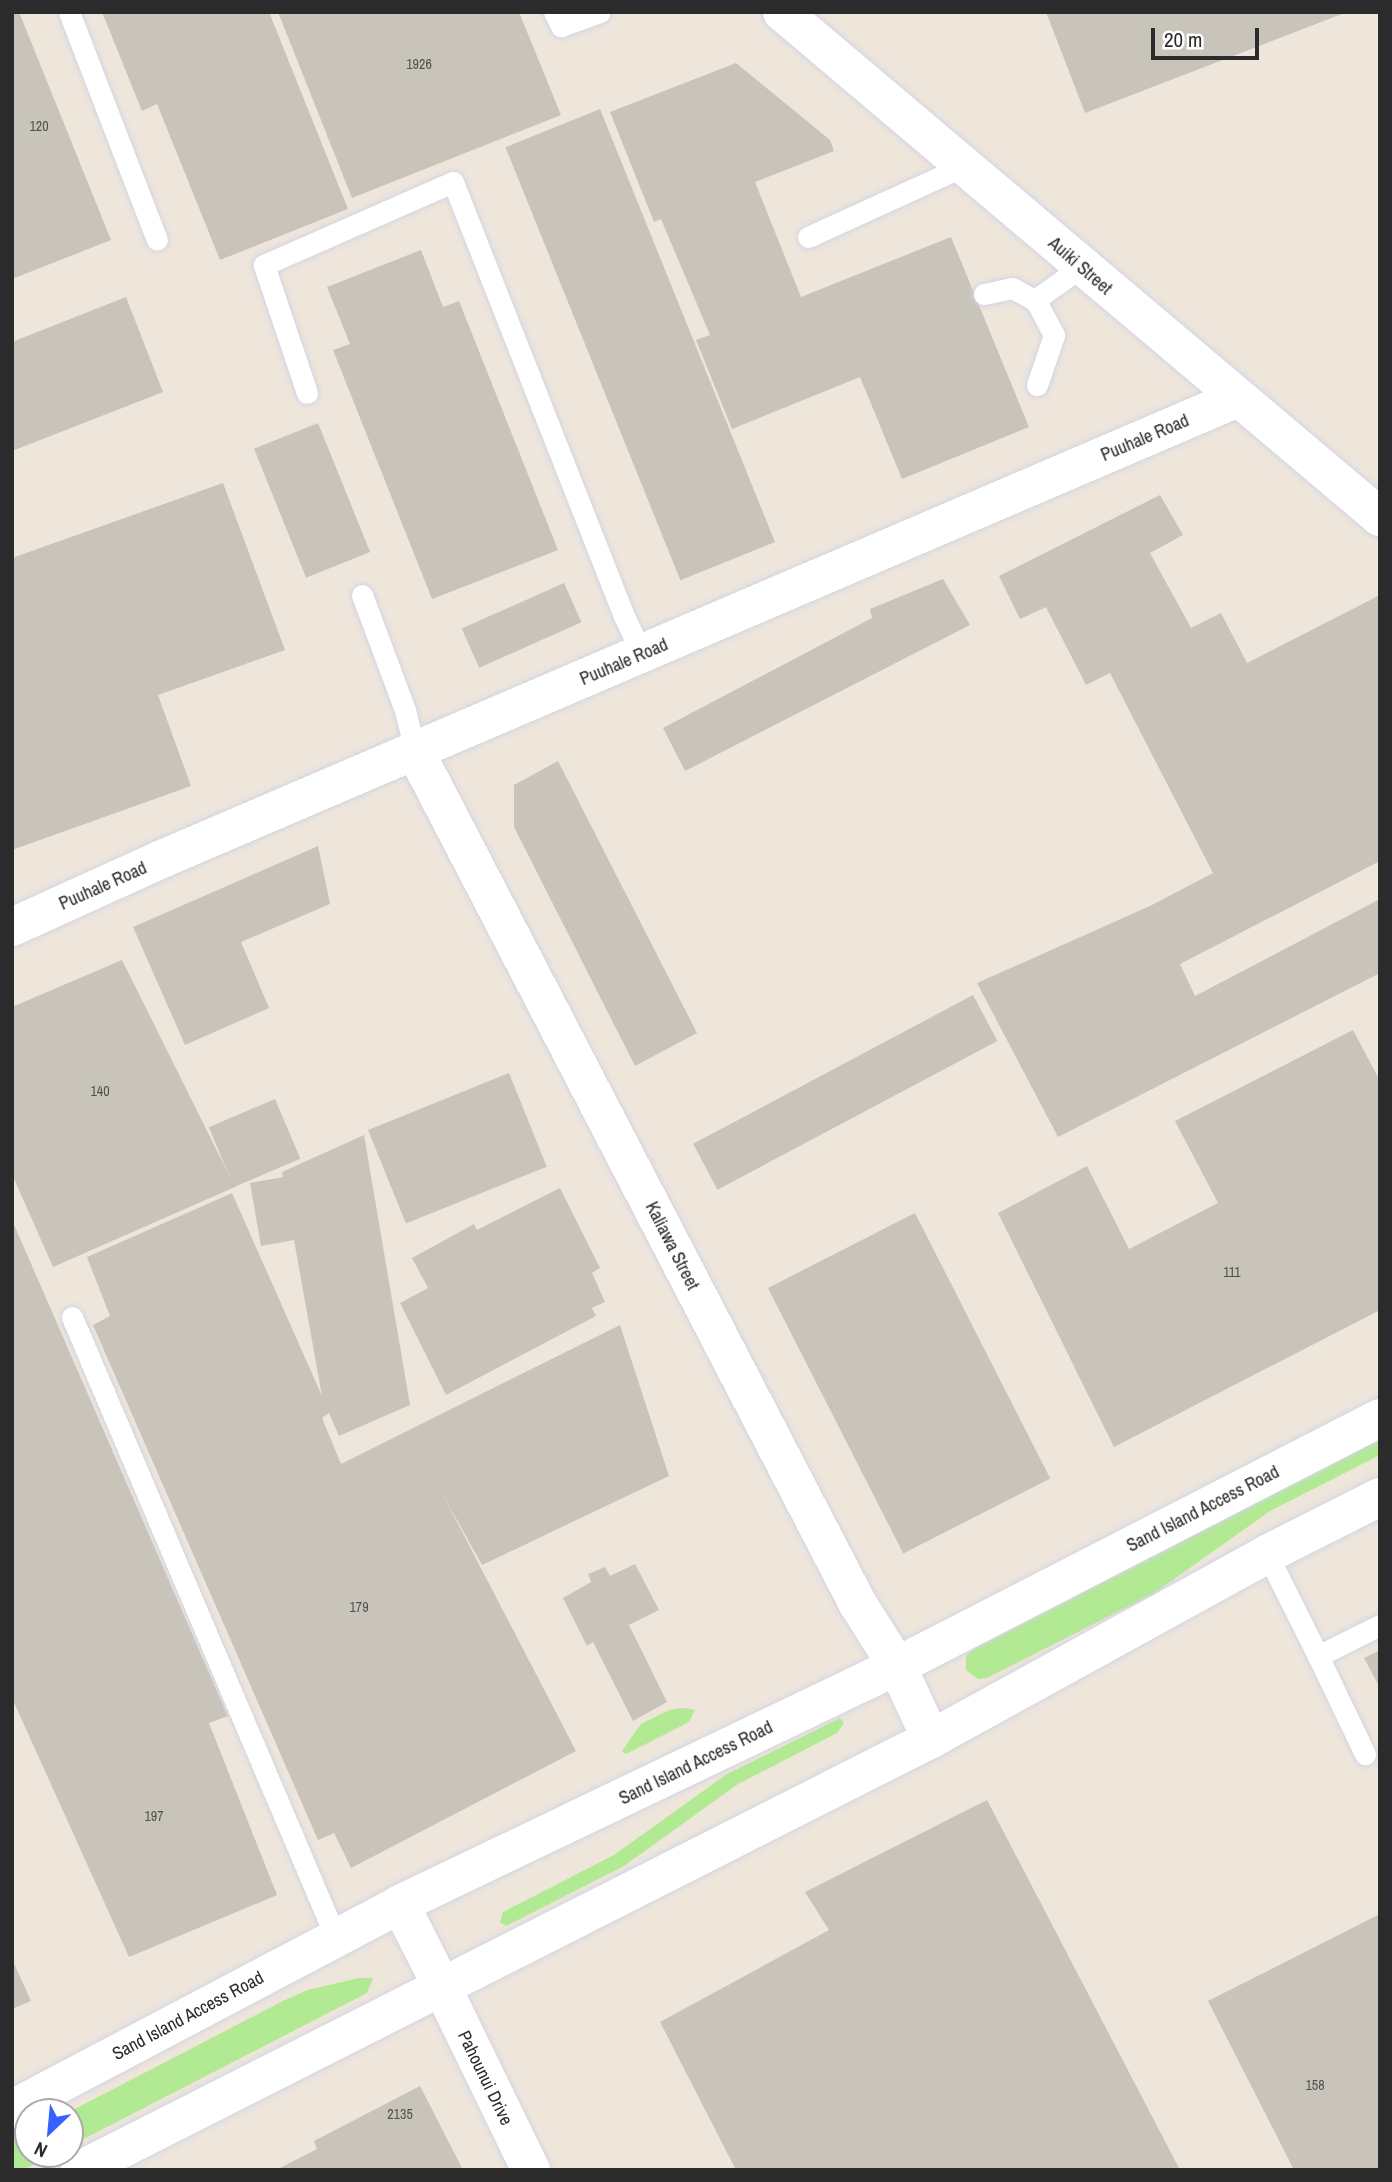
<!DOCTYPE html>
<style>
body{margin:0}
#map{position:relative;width:1392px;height:2182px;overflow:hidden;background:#eee5db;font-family:"Archivo Narrow",sans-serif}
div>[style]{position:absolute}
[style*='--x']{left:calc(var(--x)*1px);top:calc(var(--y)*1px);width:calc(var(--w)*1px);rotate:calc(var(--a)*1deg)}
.green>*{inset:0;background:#b2e993}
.building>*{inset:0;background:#c9c4ba;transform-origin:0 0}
.roads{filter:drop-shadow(0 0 2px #d1d5e5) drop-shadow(0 0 2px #d1d5e5)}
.service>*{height:21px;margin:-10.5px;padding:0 10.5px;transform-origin:10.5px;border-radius:10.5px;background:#fff}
.minor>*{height:38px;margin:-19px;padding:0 19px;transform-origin:19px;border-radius:19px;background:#fff}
.tertiary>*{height:38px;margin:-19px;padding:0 19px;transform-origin:19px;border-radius:19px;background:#fff}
.secondary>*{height:38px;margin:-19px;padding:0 19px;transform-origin:19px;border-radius:19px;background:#fff}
span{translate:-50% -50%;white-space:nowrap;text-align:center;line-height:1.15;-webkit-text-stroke:6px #fff;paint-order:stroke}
.number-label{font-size:14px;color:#52514f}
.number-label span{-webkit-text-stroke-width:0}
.street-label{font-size:18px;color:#2b2b2b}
.frame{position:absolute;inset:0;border:14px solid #2b2b2b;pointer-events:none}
.north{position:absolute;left:14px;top:2098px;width:70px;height:70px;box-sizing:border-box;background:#fff;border:2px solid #aaa;border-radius:50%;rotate:206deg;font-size:19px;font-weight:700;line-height:28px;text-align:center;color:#2b2b2b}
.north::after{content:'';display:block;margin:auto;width:24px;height:32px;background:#3761ff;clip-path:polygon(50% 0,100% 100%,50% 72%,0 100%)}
.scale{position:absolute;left:1151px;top:28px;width:108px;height:32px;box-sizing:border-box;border:4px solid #2b2b2b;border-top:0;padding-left:9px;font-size:21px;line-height:24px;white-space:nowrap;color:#2b2b2b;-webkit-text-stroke:5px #fff;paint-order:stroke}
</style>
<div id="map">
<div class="green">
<div style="clip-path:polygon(1380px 1439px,1380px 1455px,1270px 1511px,1153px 1594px,987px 1678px,978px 1679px,966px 1670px,966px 1656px,972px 1650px)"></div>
<div style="clip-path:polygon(684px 1708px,695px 1710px,689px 1722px,626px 1754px,622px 1751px,641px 1724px,669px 1710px)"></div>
<div style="clip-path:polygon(840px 1718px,844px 1723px,837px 1733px,738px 1784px,624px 1866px,506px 1926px,500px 1922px,503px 1912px,614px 1855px,727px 1774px)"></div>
<div style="clip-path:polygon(359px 1978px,373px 1978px,367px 1993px,70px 2146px,69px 2112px,285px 2000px,308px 1990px)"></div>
<div style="clip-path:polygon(28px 2133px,28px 2154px,54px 2154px,23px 2170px,12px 2170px,12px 2141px)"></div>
</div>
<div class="building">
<div style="clip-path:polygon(12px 12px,19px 12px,111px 240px,12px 279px)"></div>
<div style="clip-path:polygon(102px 12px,269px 12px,348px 209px,220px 260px,157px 104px,142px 111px)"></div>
<div style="clip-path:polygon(278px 12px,519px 12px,561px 115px,352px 198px)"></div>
<div style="clip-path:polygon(1046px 12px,1347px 12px,1085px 113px)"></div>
<div style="clip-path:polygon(736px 63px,830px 140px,834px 151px,755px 182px,801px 297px,951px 237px,1029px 427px,902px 479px,860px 377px,732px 429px,696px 340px,710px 335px,661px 219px,654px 222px,610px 112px)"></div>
<div style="left:600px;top:109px;width:467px;height:102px;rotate:68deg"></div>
<div style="clip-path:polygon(421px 250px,443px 307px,459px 301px,558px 550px,432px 599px,333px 350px,350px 344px,327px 287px)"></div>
<div style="clip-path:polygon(126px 297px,163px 392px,12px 451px,12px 342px)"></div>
<div style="left:318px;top:423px;width:139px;height:69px;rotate:68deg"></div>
<div style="clip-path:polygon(223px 483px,285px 650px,158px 695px,191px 786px,12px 850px,12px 558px)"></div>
<div style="clip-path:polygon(1160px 495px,1183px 535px,1150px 553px,1191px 628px,1221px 613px,1247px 663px,1380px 595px,1380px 861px,1180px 964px,1195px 996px,1380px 899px,1380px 973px,1058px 1137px,977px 983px,1150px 906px,1213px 873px,1110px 673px,1086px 685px,1046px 607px,1020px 619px,999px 576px)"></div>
<div style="clip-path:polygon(943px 579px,970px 625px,685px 771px,663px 728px,872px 618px,870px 609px)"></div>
<div style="left:564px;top:583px;width:43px;height:112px;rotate:66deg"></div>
<div style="clip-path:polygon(558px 761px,697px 1033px,635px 1066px,514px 827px,514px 785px)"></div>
<div style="clip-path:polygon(318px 846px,330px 904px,241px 942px,269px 1008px,185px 1045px,133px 927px)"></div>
<div style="clip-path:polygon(122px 960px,235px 1187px,53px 1267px,12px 1174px,12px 1007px)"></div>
<div style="left:973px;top:995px;width:52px;height:317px;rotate:62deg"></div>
<div style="clip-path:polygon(1353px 1030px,1380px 1081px,1380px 1310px,1114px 1447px,998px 1213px,1087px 1166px,1129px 1249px,1218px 1203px,1175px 1121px)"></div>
<div style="left:509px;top:1073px;width:101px;height:152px;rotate:68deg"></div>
<div style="left:275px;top:1099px;width:65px;height:72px;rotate:67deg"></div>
<div style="clip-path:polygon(364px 1135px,410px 1405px,339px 1436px,329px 1413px,322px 1418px,341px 1464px,620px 1325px,669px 1476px,482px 1565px,443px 1495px,576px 1751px,351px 1868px,334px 1833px,318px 1840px,93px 1325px,110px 1316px,87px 1257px,232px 1193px,322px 1396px,294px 1240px,261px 1246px,250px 1183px,283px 1177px,282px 1172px)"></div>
<div style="clip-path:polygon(560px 1188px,600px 1268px,592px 1273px,605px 1302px,592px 1308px,596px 1316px,446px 1395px,400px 1303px,428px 1288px,412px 1258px,474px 1224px,477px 1230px)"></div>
<div style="left:915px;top:1213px;width:298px;height:165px;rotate:63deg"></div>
<div style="clip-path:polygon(12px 1220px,228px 1716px,209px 1723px,277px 1895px,129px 1957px,12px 1698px)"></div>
<div style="clip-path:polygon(635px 1564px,659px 1610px,629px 1625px,667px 1702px,633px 1721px,593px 1642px,587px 1646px,563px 1598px,591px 1582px,588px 1574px,605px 1567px,610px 1576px)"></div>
<div style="clip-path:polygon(1380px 1650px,1380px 1688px,1364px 1658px)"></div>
<div style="clip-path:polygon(987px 1800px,1180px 2170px,736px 2170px,660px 2022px,829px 1930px,805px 1892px)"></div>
<div style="clip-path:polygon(1380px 1914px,1380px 2170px,1294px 2170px,1208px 2001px)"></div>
<div style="clip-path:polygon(12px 1959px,31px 2001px,12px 2009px)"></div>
<div style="clip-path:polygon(420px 2086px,463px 2170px,276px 2170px,317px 2149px,314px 2141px)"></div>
</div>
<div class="roads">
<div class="service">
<div style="--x:69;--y:12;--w:244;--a:68.9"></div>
<div style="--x:554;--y:12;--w:16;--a:63"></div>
<div style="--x:561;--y:26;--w:41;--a:-19.7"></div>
<div style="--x:808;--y:237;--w:171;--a:-24.5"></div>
<div style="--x:984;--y:294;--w:29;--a:-12"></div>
<div style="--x:1012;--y:288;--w:26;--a:28"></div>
<div style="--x:1037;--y:385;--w:53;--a:-71.2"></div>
<div style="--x:1054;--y:335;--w:40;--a:-118"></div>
<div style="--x:1035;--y:300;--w:57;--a:-35.7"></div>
<div style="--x:307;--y:393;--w:135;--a:-108.6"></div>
<div style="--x:264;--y:265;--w:206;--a:-23.7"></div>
<div style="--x:453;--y:182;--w:466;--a:68.5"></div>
<div style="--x:624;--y:616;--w:42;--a:64.7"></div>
<div style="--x:362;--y:595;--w:123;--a:69.5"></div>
<div style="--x:405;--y:710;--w:42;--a:76.3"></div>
<div style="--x:72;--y:1317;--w:675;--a:66.97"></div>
<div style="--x:1267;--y:1554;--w:114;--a:63.4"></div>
<div style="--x:1318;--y:1656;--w:69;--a:-26.6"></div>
<div style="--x:1318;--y:1656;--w:109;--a:64.4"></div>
</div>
<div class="minor">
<div style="--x:415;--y:751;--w:961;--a:62.56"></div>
<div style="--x:858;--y:1604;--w:73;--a:57.8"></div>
<div style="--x:897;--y:1666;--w:81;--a:65"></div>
<div style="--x:441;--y:1985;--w:206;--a:64.1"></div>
</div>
<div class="tertiary">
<div style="--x:782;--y:12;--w:783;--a:40.18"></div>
<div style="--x:12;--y:927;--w:165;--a:-24.4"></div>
<div style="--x:162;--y:859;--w:1168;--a:-23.19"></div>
</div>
<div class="secondary">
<div style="--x:400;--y:1904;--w:91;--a:63.2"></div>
<div style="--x:12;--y:2109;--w:439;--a:-27.8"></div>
<div style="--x:400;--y:1904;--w:551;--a:-25.59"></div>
<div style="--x:897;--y:1666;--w:543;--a:-27.18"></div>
<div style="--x:80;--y:2170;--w:954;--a:-26.86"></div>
<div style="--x:931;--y:1739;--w:384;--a:-28.8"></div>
<div style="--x:1267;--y:1554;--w:127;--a:-26.8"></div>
</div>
</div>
<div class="number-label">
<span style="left:419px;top:64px">1926</span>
<span style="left:39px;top:126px">120</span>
<span style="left:100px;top:1091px">140</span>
<span style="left:1232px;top:1272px">111</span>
<span style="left:359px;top:1607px">179</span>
<span style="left:154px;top:1816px">197</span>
<span style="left:1315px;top:2085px">158</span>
<span style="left:400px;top:2114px">2135</span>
</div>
<div class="street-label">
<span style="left:1080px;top:266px;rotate:41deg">Auiki Street</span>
<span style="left:1145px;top:438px;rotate:-23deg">Puuhale Road</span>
<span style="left:624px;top:662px;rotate:-23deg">Puuhale Road</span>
<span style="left:103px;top:886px;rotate:-24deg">Puuhale Road</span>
<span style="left:672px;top:1246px;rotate:63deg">Kaliawa Street</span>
<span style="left:1203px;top:1509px;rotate:-27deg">Sand Island Access Road</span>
<span style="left:696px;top:1763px;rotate:-26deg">Sand Island Access Road</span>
<span style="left:188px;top:2016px;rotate:-28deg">Sand Island Access Road</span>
<span style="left:485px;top:2078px;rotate:64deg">Pahounui Drive</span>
</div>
<div class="frame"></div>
<div class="north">N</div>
<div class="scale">20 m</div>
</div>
